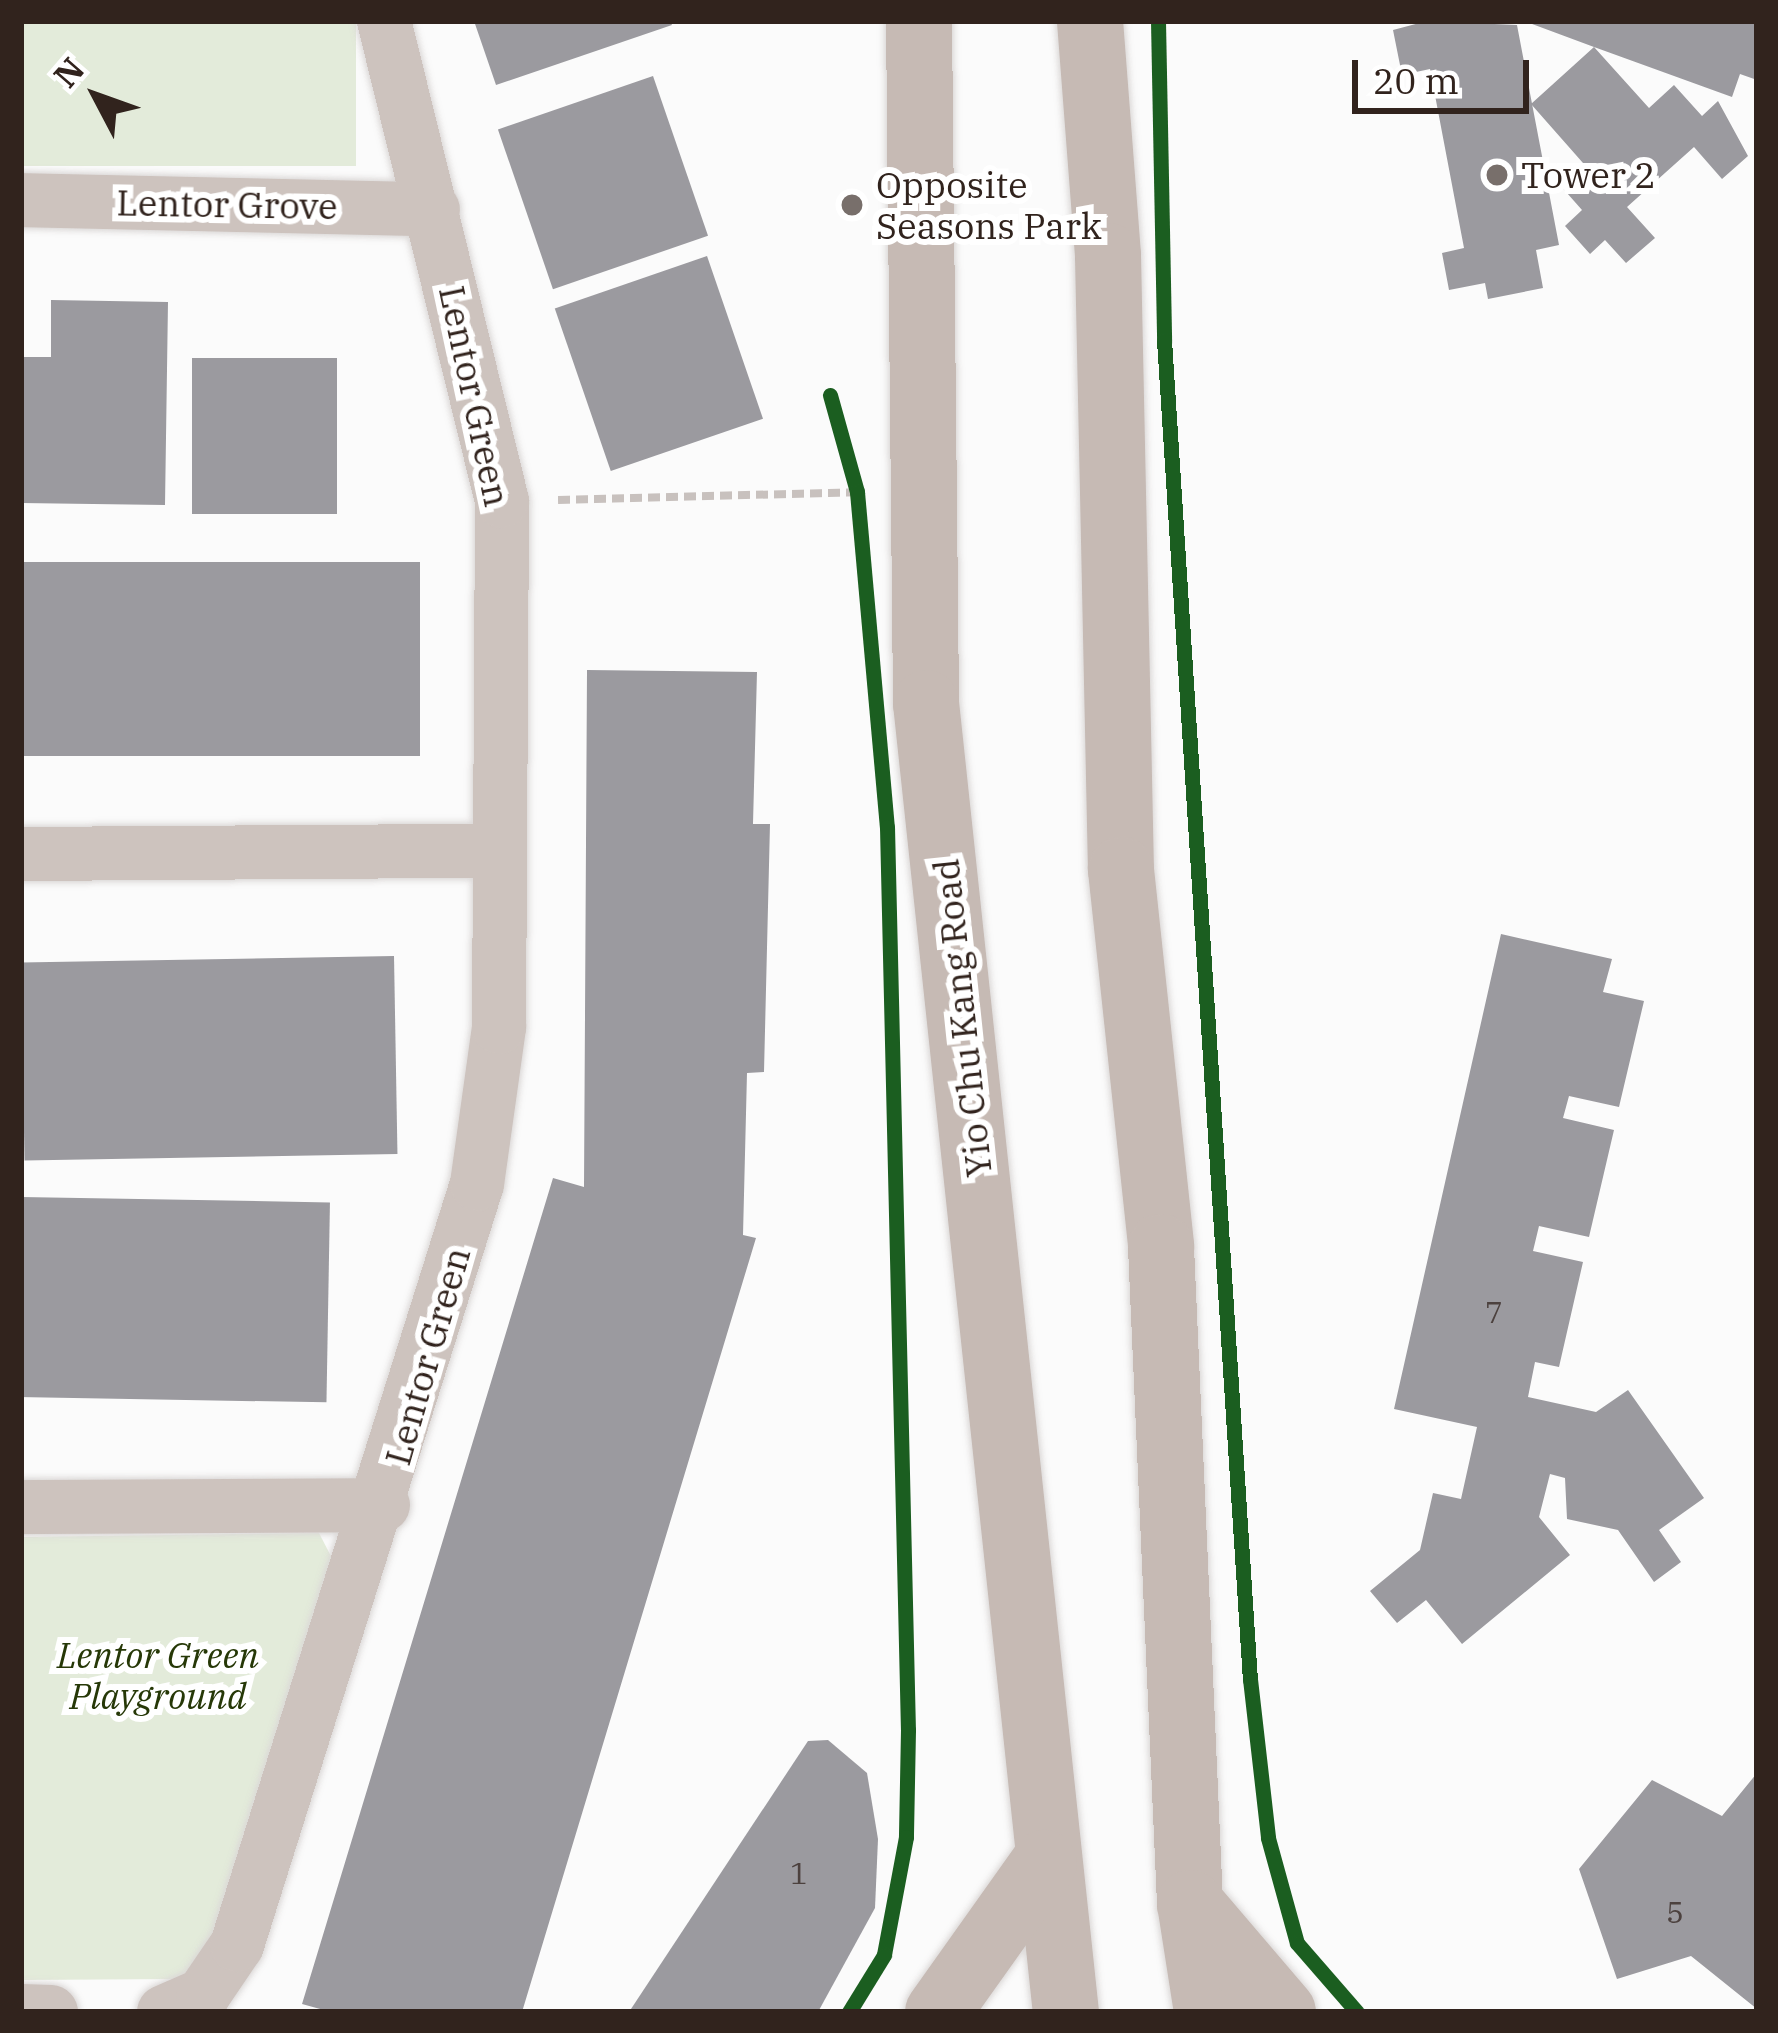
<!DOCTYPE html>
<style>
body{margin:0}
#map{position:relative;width:1778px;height:2033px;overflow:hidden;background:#fbfbfb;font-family:"IBM Plex Serif",serif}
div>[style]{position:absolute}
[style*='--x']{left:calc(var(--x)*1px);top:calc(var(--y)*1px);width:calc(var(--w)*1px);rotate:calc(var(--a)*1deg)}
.green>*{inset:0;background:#e3ebda;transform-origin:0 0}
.building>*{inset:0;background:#9b9a9f;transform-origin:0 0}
.path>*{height:8px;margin-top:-4px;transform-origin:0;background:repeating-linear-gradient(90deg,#c8c1be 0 12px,transparent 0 18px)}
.roads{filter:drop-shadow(0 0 3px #dbd8d7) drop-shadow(0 0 3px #dbd8d7)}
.minor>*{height:54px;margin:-27px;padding:0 27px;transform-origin:27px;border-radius:27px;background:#cdc3be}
.primary>*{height:66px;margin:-33px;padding:0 33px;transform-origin:33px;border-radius:33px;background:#c6bab4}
.cycleway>*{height:15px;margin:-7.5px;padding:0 7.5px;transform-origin:7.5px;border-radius:7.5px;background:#1b5e20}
.dots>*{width:33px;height:33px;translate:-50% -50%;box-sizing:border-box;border:6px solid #fff;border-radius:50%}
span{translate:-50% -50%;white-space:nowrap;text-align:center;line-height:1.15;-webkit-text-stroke:12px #fff;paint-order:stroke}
.number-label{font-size:30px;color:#4c413e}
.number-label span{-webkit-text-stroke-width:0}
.poi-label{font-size:36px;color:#31231d}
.left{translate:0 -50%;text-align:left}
.street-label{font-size:36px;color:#31231d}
.park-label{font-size:36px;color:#263807;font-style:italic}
.frame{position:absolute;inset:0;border:24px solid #31231d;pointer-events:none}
.north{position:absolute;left:36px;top:36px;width:120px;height:120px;-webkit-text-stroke:9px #fff;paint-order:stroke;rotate:311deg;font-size:33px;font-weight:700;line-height:48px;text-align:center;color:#31231d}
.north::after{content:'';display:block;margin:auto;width:42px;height:54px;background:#31231d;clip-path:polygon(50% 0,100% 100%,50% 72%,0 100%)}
.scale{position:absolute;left:1352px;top:60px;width:177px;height:54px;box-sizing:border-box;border:6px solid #31231d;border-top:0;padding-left:15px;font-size:36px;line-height:42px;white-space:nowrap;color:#31231d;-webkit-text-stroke:9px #fff;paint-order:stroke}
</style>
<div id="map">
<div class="green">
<div style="left:21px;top:21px;width:335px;height:145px"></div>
<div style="clip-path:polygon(319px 1533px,334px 1562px,208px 1958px,176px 1979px,21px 1980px,21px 1537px)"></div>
</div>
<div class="building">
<div style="clip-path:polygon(474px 21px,670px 21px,672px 25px,496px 85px)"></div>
<div style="clip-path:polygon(1427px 21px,1517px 25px,1559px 245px,1536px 250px,1543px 288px,1488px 299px,1485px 283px,1449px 290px,1442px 253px,1464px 248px,1430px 69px,1402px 75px,1393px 30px)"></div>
<div style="clip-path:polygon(1524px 21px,1757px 21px,1757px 80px,1740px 74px,1732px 97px,1594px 47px,1649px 108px,1674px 85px,1702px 116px,1718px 101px,1748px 156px,1722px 179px,1694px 147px,1627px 207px,1655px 238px,1626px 263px,1605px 240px,1590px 254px,1565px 226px,1582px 210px,1559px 184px,1583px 163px,1531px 104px,1594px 47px)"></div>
<div style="left:653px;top:76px;width:169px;height:164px;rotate:71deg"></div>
<div style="left:707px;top:256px;width:172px;height:161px;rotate:71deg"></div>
<div style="clip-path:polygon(51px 300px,168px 302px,165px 505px,21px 503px,21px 357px,51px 357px)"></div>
<div style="left:192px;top:358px;width:145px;height:156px"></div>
<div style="left:420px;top:562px;width:194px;height:399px;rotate:90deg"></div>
<div style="clip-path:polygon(587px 670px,757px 672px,753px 824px,770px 824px,764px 1072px,747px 1073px,743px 1235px,756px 1238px,522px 2012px,331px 2012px,302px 2004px,553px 1178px,584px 1187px)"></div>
<div style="clip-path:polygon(1501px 934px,1612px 959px,1603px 992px,1644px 1001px,1619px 1107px,1569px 1096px,1563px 1118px,1614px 1130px,1589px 1237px,1539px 1226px,1533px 1251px,1583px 1262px,1559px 1367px,1535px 1362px,1528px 1397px,1596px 1412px,1628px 1390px,1704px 1498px,1659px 1530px,1681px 1562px,1654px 1582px,1618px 1530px,1567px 1519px,1565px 1478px,1550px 1474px,1539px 1517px,1570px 1555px,1462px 1644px,1426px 1600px,1397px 1623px,1370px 1591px,1420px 1550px,1433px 1493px,1461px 1499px,1477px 1427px,1394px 1409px)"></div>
<div style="left:394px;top:956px;width:198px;height:373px;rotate:89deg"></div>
<div style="left:21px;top:1197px;width:309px;height:200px;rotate:1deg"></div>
<div style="clip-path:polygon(828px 1740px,867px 1773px,878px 1839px,875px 1908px,818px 2012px,629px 2012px,808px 1741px)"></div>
<div style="clip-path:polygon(1757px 1773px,1757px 2009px,1691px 1956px,1617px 1979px,1579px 1869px,1652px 1780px,1722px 1816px)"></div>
</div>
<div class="path">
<div style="--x:558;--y:500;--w:299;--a:-1.5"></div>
</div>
<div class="roads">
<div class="minor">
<div style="--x:21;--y:200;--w:412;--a:1.3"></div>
<div style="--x:21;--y:854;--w:476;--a:-0.4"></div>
<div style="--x:21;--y:1507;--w:362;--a:-0.3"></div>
<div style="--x:21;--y:2011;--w:30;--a:2"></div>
<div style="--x:164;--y:2012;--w:43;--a:-23.6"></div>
<div style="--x:203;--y:1995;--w:60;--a:-55.8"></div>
<div style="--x:237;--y:1945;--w:798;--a:-72.5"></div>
<div style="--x:477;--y:1184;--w:159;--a:-82"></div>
<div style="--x:499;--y:1027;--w:526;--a:-89.67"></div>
<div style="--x:502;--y:501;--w:494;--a:-103.8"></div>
</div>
<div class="primary">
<div style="--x:919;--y:21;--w:682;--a:89.41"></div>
<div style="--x:926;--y:703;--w:1316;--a:83.9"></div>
<div style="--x:1090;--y:21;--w:236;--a:85.6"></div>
<div style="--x:1108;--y:256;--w:614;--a:88.79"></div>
<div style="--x:1121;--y:870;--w:379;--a:83.9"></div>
<div style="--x:1161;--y:1247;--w:657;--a:87.47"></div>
<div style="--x:1190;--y:1903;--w:110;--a:81.1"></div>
<div style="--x:1190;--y:1903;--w:143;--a:49.5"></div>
<div style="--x:938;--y:2012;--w:183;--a:-54.6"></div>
</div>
</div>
<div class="cycleway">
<div style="--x:1158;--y:21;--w:319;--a:88.9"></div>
<div style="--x:1164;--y:340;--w:1342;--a:86.33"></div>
<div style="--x:1250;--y:1679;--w:160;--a:83.5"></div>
<div style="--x:1268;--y:1838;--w:109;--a:74.6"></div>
<div style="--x:1297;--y:1943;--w:91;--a:49"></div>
<div style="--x:830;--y:395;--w:101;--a:74.4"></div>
<div style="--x:857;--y:492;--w:336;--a:84.9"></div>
<div style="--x:887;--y:827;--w:903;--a:88.67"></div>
<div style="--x:908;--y:1730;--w:107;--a:91.1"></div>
<div style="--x:906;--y:1837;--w:120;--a:100.6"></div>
<div style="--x:884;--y:1955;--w:67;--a:121.6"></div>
</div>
<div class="dots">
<div style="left:1497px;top:175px;background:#786f6b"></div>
<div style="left:852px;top:205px;background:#786f6b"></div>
</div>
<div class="number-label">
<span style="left:1494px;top:1312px">7</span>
<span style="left:799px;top:1873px">1</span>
<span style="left:1675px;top:1912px">5</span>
</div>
<div class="poi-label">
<span class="left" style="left:1521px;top:175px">Tower 2</span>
<span class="left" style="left:876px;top:205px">Opposite<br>Seasons Park</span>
</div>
<div class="street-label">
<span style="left:227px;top:204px;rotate:1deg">Lentor Grove</span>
<span style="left:475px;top:396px;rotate:78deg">Lentor Green</span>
<span style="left:962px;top:1018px;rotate:-96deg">Yio Chu Kang Road</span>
<span style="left:427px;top:1356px;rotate:-74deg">Lentor Green</span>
</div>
<div class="park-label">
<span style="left:158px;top:1675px">Lentor Green<br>Playground</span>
</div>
<div class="frame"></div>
<div class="north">N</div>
<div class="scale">20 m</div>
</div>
